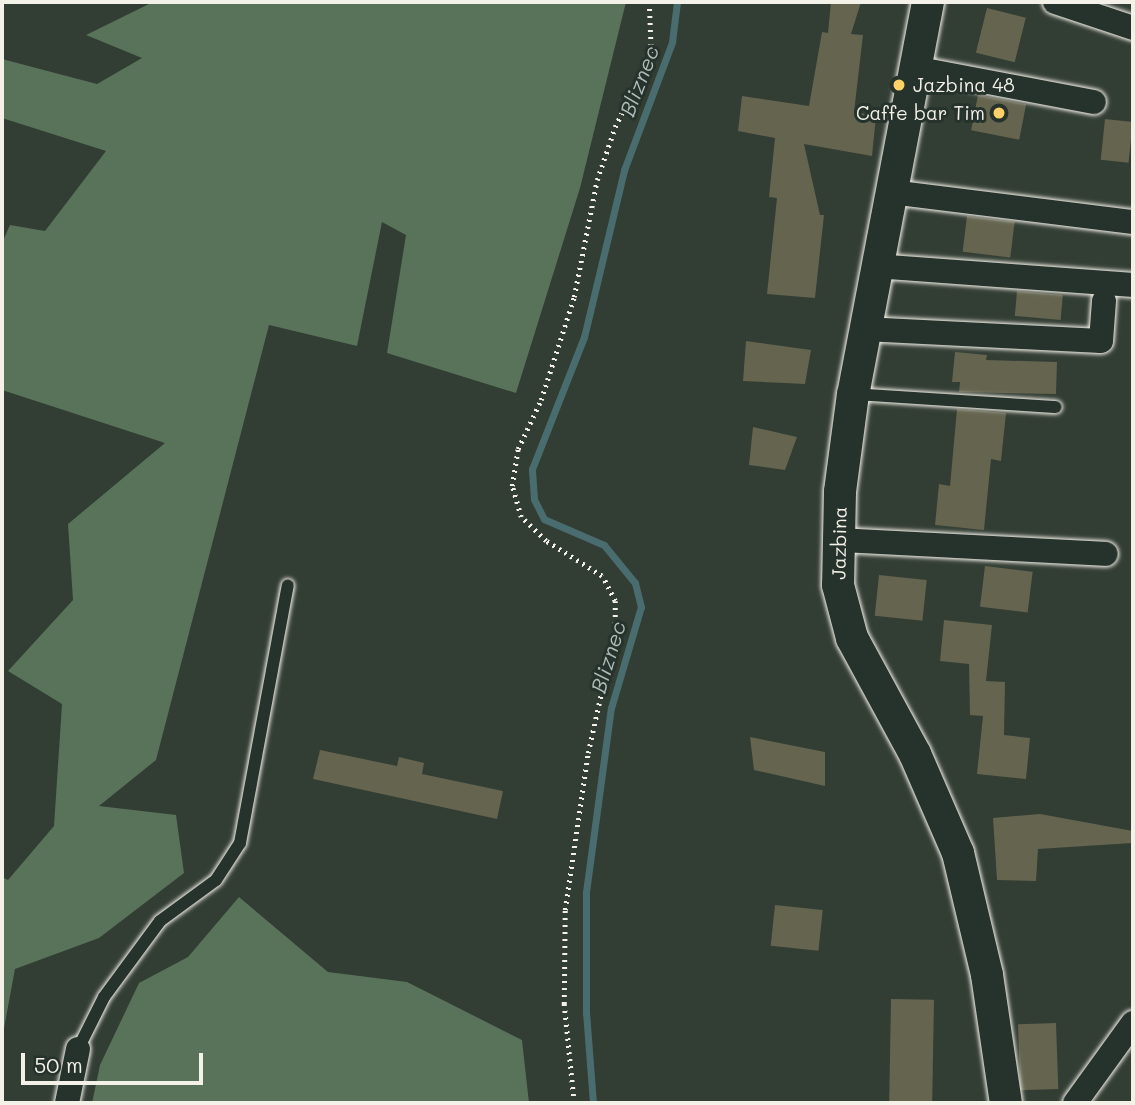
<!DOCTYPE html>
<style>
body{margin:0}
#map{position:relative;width:1135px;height:1105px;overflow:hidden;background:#323d34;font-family:Mali,sans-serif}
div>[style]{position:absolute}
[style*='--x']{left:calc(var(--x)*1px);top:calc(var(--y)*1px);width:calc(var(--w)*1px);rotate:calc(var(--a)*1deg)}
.green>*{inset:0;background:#587359}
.stream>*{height:7px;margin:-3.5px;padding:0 3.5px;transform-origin:3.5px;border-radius:3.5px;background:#496d6f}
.building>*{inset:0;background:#64644f;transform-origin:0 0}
.path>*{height:4.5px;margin-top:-2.25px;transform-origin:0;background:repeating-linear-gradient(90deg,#f4f1e8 0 2px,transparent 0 7px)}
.roads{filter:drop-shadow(0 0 2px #f4f1e8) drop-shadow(0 0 2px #f4f1e8)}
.service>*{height:12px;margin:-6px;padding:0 6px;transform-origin:6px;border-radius:6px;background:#26332d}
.minor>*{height:24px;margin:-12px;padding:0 12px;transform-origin:12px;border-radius:12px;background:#26332d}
.tertiary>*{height:32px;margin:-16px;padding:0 16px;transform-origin:16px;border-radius:16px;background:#26332d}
.dots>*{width:19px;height:19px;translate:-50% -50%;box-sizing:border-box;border:4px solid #26332d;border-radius:50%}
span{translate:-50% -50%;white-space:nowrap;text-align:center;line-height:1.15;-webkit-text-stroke:6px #26332d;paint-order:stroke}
.poi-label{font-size:19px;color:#f4f1e8}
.left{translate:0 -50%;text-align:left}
.right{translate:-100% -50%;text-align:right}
.street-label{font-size:19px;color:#f4f1e8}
.water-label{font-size:21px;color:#b0bcb8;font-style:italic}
.frame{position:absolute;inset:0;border:4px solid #f4f1e8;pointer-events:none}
.scale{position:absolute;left:21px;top:1053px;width:182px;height:32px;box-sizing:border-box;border:4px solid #f4f1e8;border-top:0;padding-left:9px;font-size:21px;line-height:24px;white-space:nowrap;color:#f4f1e8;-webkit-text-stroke:5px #26332d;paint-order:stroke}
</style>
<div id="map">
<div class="green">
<div style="clip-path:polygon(153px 2px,626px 2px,580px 188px,516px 393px,387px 353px,406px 235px,382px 222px,357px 346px,269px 325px,156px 760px,99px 806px,176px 815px,184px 873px,99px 938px,15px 969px,2px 1039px,2px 877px,8px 880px,54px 826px,62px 704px,8px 671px,73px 600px,68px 524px,165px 443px,2px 390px,2px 243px,10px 225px,45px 231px,106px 151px,2px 118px,2px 59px,97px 84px,142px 58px,86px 35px)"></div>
<div style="clip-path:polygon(239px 897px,328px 972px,407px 982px,522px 1040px,529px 1103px,92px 1103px,100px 1065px,139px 983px,188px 957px)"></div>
</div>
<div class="stream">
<div style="--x:593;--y:1103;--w:90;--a:-94.4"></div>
<div style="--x:586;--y:1013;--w:121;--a:-90"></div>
<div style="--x:586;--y:892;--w:186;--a:-82.3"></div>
<div style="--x:611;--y:708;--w:105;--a:-73.5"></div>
<div style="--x:641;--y:607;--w:25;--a:-104"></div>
<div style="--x:635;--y:583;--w:49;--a:-129.2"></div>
<div style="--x:604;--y:545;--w:65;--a:-156.6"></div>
<div style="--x:544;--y:519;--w:22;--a:-117"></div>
<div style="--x:534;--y:499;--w:30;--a:-94"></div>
<div style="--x:532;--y:469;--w:142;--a:-68.5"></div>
<div style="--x:584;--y:337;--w:172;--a:-76.5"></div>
<div style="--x:624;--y:170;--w:137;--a:-69.4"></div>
<div style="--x:672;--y:42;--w:40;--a:-82.9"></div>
</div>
<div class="building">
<div style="clip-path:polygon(831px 2px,861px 2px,851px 34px,863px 35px,854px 112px,876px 116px,872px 156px,804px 144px,820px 215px,824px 215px,815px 298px,767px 294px,777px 198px,769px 197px,775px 138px,738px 131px,742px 96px,809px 106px,822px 32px,828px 33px)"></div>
<div style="left:987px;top:8px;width:40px;height:46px;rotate:14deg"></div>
<div style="left:978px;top:95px;width:49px;height:36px;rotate:11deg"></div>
<div style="left:1105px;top:119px;width:28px;height:41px;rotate:6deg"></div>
<div style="left:967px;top:216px;width:48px;height:36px;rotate:7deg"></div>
<div style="left:1017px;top:291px;width:46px;height:25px;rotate:5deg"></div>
<div style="clip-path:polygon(746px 341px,811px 350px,805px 384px,743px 381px)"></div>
<div style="clip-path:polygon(955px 352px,987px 355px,986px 360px,1057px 362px,1056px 394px,959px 392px,960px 382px,952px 382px)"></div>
<div style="clip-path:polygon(957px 409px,1006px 413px,1001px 461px,991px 459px,984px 530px,935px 525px,939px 484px,950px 486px)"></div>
<div style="clip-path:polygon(753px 427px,797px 437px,785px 470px,749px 465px)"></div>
<div style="left:985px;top:566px;width:48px;height:41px;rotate:7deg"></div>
<div style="left:879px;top:575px;width:48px;height:41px;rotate:6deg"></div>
<div style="clip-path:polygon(944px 620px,992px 625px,986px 681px,1005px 682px,1004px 735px,1030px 738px,1026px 779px,977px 774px,983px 716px,970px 715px,969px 664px,940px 661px)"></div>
<div style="clip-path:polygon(750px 737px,825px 752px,825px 786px,754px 770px)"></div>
<div style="clip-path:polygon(320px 750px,397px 766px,399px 757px,424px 763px,422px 774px,503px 791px,497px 819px,313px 779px)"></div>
<div style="clip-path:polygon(1040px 814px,1133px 831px,1133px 843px,1038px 849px,1036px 881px,997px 880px,993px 818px)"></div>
<div style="left:775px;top:905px;width:48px;height:41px;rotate:6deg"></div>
<div style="left:891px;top:999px;width:43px;height:104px;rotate:1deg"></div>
<div style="left:1056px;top:1023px;width:66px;height:38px;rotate:88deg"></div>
</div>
<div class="path">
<div style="--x:574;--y:1103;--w:100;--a:-95.8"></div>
<div style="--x:564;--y:1004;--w:94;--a:-89.4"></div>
<div style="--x:565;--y:910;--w:159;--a:-81.7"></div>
<div style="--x:588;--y:753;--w:125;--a:-77.5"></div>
<div style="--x:615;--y:631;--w:30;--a:-90"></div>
<div style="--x:615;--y:601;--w:28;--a:-117"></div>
<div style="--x:602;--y:576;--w:66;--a:-148"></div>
<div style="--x:546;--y:541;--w:35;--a:-136"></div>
<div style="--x:521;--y:517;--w:32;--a:-106"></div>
<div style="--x:512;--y:486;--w:37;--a:-81"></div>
<div style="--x:518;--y:449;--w:54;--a:-64.9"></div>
<div style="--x:541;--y:400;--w:108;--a:-72.2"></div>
<div style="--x:574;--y:297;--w:119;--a:-78.9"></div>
<div style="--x:597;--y:180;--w:56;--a:-71.2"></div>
<div style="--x:615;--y:127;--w:82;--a:-64.1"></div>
<div style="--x:651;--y:53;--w:51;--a:-92.2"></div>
</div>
<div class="roads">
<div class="service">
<div style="--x:854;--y:394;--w:202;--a:3.7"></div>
<div style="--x:78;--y:1049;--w:58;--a:-63.4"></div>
<div style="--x:104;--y:997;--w:94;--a:-53.6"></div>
<div style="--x:160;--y:921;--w:69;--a:-36.2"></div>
<div style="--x:216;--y:880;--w:44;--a:-57"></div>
<div style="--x:240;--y:843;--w:262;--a:-79.5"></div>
</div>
<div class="minor">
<div style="--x:1055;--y:2;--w:82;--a:18.4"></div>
<div style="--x:914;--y:68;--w:183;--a:10.7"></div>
<div style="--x:891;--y:192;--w:244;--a:7.1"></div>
<div style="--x:875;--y:266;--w:259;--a:4.2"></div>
<div style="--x:864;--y:329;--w:237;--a:2.9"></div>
<div style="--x:1101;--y:341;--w:40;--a:-85.7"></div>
<div style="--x:840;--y:540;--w:266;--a:3"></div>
<div style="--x:67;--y:1103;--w:55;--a:-78.5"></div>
<div style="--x:1075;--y:1103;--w:99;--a:-54.1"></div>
</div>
<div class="tertiary">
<div style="--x:928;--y:2;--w:399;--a:100.8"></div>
<div style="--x:853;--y:394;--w:99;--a:97.6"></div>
<div style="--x:840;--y:492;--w:93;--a:91.2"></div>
<div style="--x:838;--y:585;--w:55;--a:75.2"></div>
<div style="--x:852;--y:638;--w:132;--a:61.5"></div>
<div style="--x:915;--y:754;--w:108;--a:66.5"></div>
<div style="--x:958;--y:853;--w:125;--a:76.6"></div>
<div style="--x:987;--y:975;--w:129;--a:81.6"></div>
</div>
</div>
<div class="dots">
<div style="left:899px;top:85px;background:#ffd166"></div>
<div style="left:999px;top:113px;background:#ffd166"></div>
</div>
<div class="poi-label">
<span class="left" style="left:913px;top:85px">Jazbina 48</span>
<span class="right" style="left:985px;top:113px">Caffe bar Tim</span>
</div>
<div class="street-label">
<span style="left:839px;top:543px;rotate:-89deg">Jazbina</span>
</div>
<div class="water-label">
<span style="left:639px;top:81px;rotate:-69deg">Bliznec</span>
<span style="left:608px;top:657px;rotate:-73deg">Bliznec</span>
</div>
<div class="frame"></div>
<div class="scale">50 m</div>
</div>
